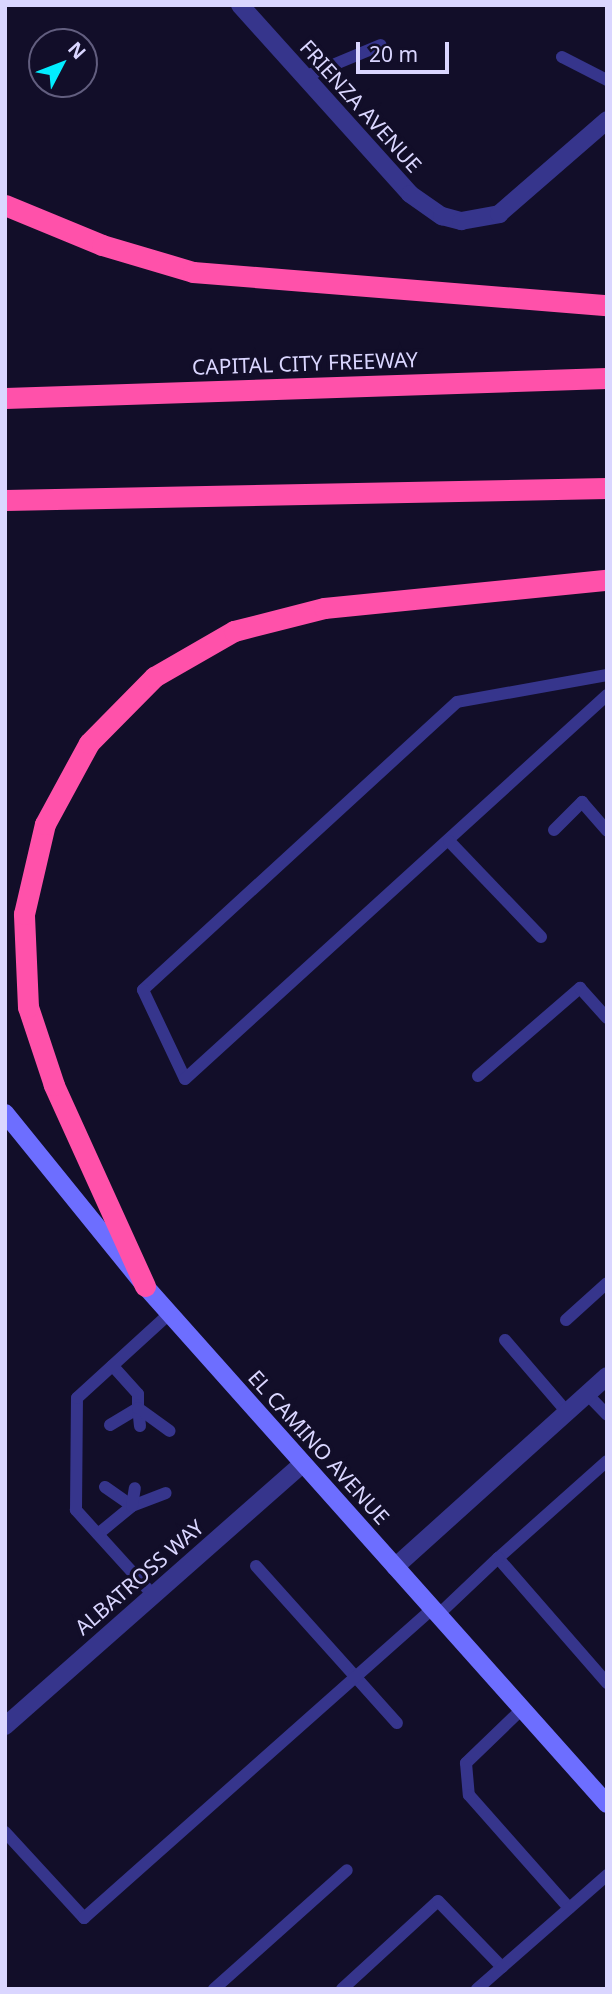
<!DOCTYPE html>
<style>
body{margin:0}
#map{position:relative;width:612px;height:1994px;overflow:hidden;background:#120e29;font-family:"Noto Sans",sans-serif}
div>[style]{position:absolute}
[style*='--x']{left:calc(var(--x)*1px);top:calc(var(--y)*1px);width:calc(var(--w)*1px);rotate:calc(var(--a)*1deg)}
.service>*{height:12px;margin:-6px;padding:0 6px;transform-origin:6px;border-radius:6px;background:#36358c}
.minor>*{height:18px;margin:-9px;padding:0 9px;transform-origin:9px;border-radius:9px;background:#36358c}
.secondary>*{height:18px;margin:-9px;padding:0 9px;transform-origin:9px;border-radius:9px;background:#6d6eff}
.motorway>*{height:21px;margin:-10.5px;padding:0 10.5px;transform-origin:10.5px;border-radius:10.5px;background:#ff51aa}
span{translate:-50% -50%;white-space:nowrap;text-align:center;line-height:1.15;-webkit-text-stroke:7px #120e29;paint-order:stroke}
.street-label{font-size:21px;color:#dad6ff}
.frame{position:absolute;inset:0;border:7px solid #dad6ff;pointer-events:none}
.north{position:absolute;left:28px;top:28px;width:70px;height:70px;box-sizing:border-box;background:#120e29;border:2px solid #625e7f;border-radius:50%;rotate:48deg;font-size:19px;font-weight:700;line-height:28px;text-align:center;color:#dad6ff}
.north::after{content:'';display:block;margin:auto;width:24px;height:32px;background:#02edff;clip-path:polygon(50% 0,100% 100%,50% 72%,0 100%)}
.scale{position:absolute;left:356px;top:42px;width:93px;height:32px;box-sizing:border-box;border:4px solid #dad6ff;border-top:0;padding-left:9px;font-size:21px;line-height:24px;white-space:nowrap;color:#dad6ff;-webkit-text-stroke:5px #120e29;paint-order:stroke}
</style>
<div id="map">
<div class="service">
<div style="--x:562;--y:57;--w:51;--a:27.1"></div>
<div style="--x:304;--y:77;--w:83;--a:-22.6"></div>
<div style="--x:607;--y:675;--w:152;--a:169.8"></div>
<div style="--x:457;--y:702;--w:426;--a:137.5"></div>
<div style="--x:143;--y:990;--w:98;--a:64.7"></div>
<div style="--x:185;--y:1079;--w:571;--a:-42.3"></div>
<div style="--x:554;--y:830;--w:40;--a:-45"></div>
<div style="--x:582;--y:802;--w:38;--a:49"></div>
<div style="--x:449;--y:841;--w:133;--a:46.2"></div>
<div style="--x:478;--y:1076;--w:135;--a:-40.8"></div>
<div style="--x:580;--y:988;--w:40;--a:48"></div>
<div style="--x:566;--y:1320;--w:55;--a:-42.1"></div>
<div style="--x:505;--y:1340;--w:95;--a:49.3"></div>
<div style="--x:587;--y:1394;--w:29;--a:46"></div>
<div style="--x:110;--y:1425;--w:33;--a:-31"></div>
<div style="--x:138;--y:1408;--w:14;--a:-90"></div>
<div style="--x:138;--y:1394;--w:38;--a:-132"></div>
<div style="--x:140;--y:1426;--w:18;--a:-96"></div>
<div style="--x:138;--y:1408;--w:39;--a:36"></div>
<div style="--x:607;--y:1461;--w:146;--a:138.3"></div>
<div style="--x:498;--y:1558;--w:166;--a:48.9"></div>
<div style="--x:105;--y:1487;--w:33;--a:35"></div>
<div style="--x:132;--y:1506;--w:36;--a:-21"></div>
<div style="--x:98;--y:1534;--w:44;--a:-39.5"></div>
<div style="--x:132;--y:1506;--w:18;--a:-81"></div>
<div style="--x:256;--y:1566;--w:211;--a:48.1"></div>
<div style="--x:153;--y:1595;--w:115;--a:-132.2"></div>
<div style="--x:76;--y:1510;--w:112;--a:-89.5"></div>
<div style="--x:77;--y:1398;--w:125;--a:-42.4"></div>
<div style="--x:438;--y:1615;--w:83;--a:-43.5"></div>
<div style="--x:522;--y:1709;--w:78;--a:136"></div>
<div style="--x:466;--y:1763;--w:32;--a:85"></div>
<div style="--x:469;--y:1795;--w:151;--a:48.5"></div>
<div style="--x:5;--y:1832;--w:117;--a:47.4"></div>
<div style="--x:84;--y:1918;--w:467;--a:-41.6"></div>
<div style="--x:214;--y:1989;--w:178;--a:-41.8"></div>
<div style="--x:342;--y:1989;--w:130;--a:-42.5"></div>
<div style="--x:438;--y:1901;--w:92;--a:45.9"></div>
<div style="--x:477;--y:1989;--w:173;--a:-41.2"></div>
</div>
<div class="minor">
<div style="--x:240;--y:5;--w:254;--a:48"></div>
<div style="--x:410;--y:194;--w:39;--a:35"></div>
<div style="--x:442;--y:216;--w:20;--a:15"></div>
<div style="--x:461;--y:221;--w:39;--a:-10"></div>
<div style="--x:499;--y:214;--w:143;--a:-41"></div>
<div style="--x:395;--y:1567;--w:285;--a:-42"></div>
<div style="--x:5;--y:1726;--w:397;--a:-41.4"></div>
</div>
<div class="secondary">
<div style="--x:5;--y:1113;--w:223;--a:51"></div>
<div style="--x:145;--y:1286;--w:694;--a:48.27"></div>
</div>
<div class="motorway">
<div style="--x:5;--y:205;--w:105;--a:22.4"></div>
<div style="--x:102;--y:245;--w:95;--a:16.5"></div>
<div style="--x:193;--y:272;--w:415;--a:4.6"></div>
<div style="--x:5;--y:398;--w:602;--a:-1.9"></div>
<div style="--x:5;--y:500;--w:602;--a:-1.14"></div>
<div style="--x:145;--y:1286;--w:221;--a:-114.4"></div>
<div style="--x:54;--y:1085;--w:82;--a:-108.4"></div>
<div style="--x:28;--y:1007;--w:93;--a:-92.5"></div>
<div style="--x:24;--y:914;--w:92;--a:-76.9"></div>
<div style="--x:45;--y:824;--w:92;--a:-61.5"></div>
<div style="--x:89;--y:743;--w:93;--a:-45.4"></div>
<div style="--x:154;--y:677;--w:92;--a:-29.9"></div>
<div style="--x:234;--y:631;--w:93;--a:-14.3"></div>
<div style="--x:324;--y:608;--w:284;--a:-5.7"></div>
</div>
<div class="street-label">
<span style="left:361px;top:106px;rotate:48deg">FRIENZA AVENUE</span>
<span style="left:305px;top:363px;rotate:-2deg">CAPITAL CITY FREEWAY</span>
<span style="left:319px;top:1447px;rotate:48deg">EL CAMINO AVENUE</span>
<span style="left:139px;top:1577px;rotate:-41deg">ALBATROSS WAY</span>
</div>
<div class="frame"></div>
<div class="north">N</div>
<div class="scale">20 m</div>
</div>
